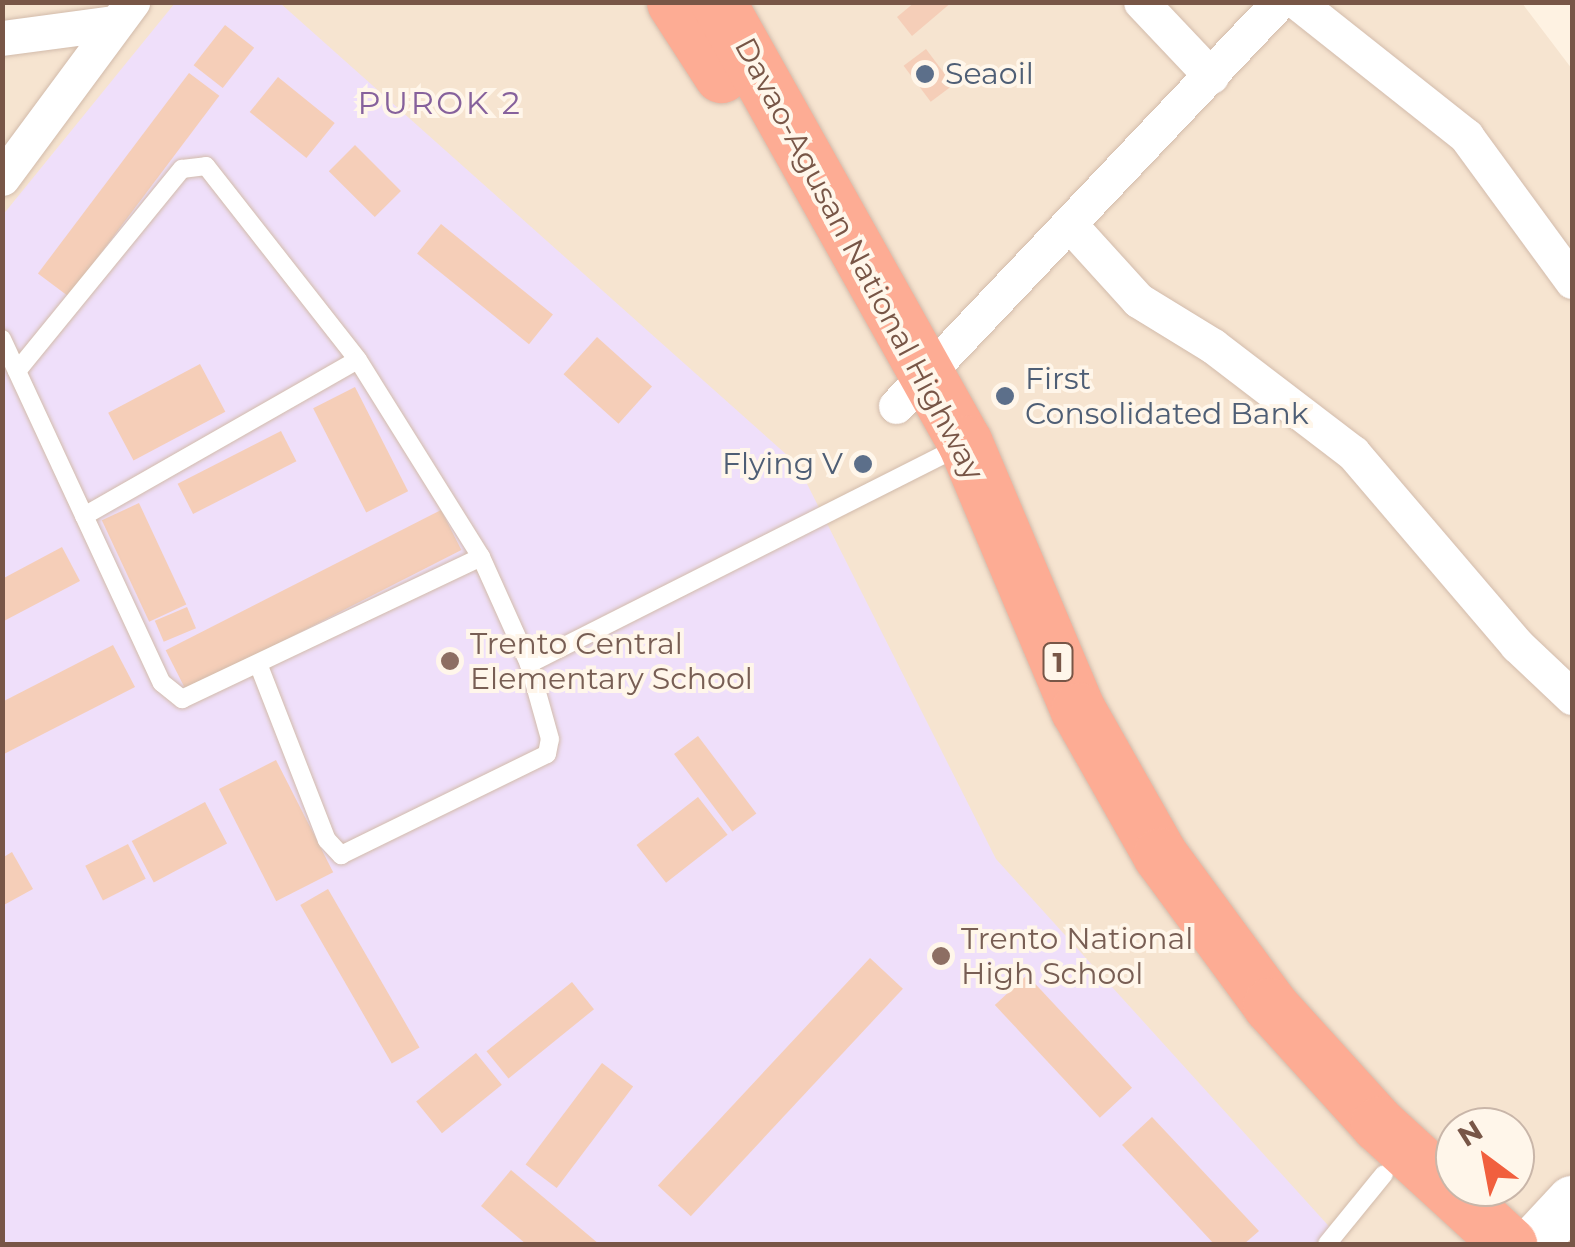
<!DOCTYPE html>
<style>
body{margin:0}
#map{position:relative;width:1575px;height:1247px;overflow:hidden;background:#fef2e2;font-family:Montserrat,sans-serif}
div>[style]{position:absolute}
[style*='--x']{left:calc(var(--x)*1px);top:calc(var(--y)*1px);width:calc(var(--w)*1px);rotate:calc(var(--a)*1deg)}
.residential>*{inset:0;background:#f6e4d0}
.education>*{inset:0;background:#efdffa}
.building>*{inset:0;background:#f5ceb8;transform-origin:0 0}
.roads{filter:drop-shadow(0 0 2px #d2bbab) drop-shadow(0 0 2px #d2bbab)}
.lane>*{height:18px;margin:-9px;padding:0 9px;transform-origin:9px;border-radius:9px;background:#fff}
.street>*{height:35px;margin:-17.5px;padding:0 17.5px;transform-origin:17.5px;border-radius:17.5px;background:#fff}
.secondary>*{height:50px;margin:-25px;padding:0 25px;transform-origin:25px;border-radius:25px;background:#fff}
.highway>*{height:55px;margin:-27.5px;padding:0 27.5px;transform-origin:27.5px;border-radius:27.5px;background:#fdac94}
.dots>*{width:28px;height:28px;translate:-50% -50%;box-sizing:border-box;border:5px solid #fff6ea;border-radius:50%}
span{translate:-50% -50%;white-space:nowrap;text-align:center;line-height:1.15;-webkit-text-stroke:8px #fff6ea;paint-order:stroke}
.shield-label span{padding:2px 8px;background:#fff6ea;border:2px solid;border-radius:8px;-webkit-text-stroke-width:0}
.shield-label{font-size:28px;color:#785647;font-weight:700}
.service-label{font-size:30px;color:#4e5e75}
.left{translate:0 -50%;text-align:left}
.right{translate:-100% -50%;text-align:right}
.street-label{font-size:30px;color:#785647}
.education-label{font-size:30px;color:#785e54}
.neighbourhood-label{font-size:32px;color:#86619c;letter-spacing:2.5px}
.frame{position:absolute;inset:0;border:5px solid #785647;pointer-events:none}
.north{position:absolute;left:1435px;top:1107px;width:100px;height:100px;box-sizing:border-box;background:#fff6ea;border:2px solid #c9b6a9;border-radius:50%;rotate:328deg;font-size:28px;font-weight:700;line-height:40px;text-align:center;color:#785647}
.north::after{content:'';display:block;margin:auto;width:35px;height:45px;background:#f15f3e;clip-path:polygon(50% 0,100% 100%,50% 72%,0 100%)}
</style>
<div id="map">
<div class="residential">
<div style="clip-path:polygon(evenodd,2px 3px,1522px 3px,1572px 69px,1572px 1244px,3px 1244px,2px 3px,1455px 1127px,1515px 1127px,1515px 1187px,1455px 1187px,1455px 1127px)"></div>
</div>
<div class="education">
<div style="clip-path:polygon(175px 3px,280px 3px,797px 464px,996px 859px,1345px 1244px,3px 1244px,2px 216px)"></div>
</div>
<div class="building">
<div style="clip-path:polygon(915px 2px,952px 2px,912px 36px,897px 17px)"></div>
<div style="left:225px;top:25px;width:37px;height:51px;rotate:38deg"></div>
<div style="left:926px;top:49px;width:45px;height:28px;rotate:53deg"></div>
<div style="left:189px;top:73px;width:38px;height:251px;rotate:37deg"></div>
<div style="left:278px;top:77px;width:73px;height:45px;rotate:39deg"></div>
<div style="left:355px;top:145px;width:65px;height:37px;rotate:45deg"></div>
<div style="left:441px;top:224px;width:144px;height:38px;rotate:39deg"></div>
<div style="left:597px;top:337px;width:74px;height:50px;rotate:42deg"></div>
<div style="left:200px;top:364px;width:54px;height:104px;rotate:62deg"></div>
<div style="left:355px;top:387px;width:117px;height:47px;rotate:63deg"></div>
<div style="left:281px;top:431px;width:34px;height:116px;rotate:63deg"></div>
<div style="left:139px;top:503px;width:112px;height:41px;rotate:65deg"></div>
<div style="left:441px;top:510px;width:45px;height:309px;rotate:63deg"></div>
<div style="clip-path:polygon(62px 547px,80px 581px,2px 622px,2px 579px)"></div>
<div style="left:187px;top:607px;width:23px;height:35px;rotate:67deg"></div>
<div style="clip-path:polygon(113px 645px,135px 687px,2px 755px,2px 702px)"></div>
<div style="left:698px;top:736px;width:97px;height:30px;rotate:53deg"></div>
<div style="left:276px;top:760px;width:126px;height:64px;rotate:63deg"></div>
<div style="left:698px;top:797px;width:48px;height:78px;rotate:52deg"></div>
<div style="left:205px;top:802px;width:47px;height:83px;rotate:62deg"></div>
<div style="left:128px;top:844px;width:39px;height:48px;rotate:63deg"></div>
<div style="clip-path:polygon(12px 852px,33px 889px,2px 906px,2px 858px)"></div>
<div style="left:328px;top:889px;width:183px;height:32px;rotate:60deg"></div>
<div style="left:870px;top:958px;width:45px;height:311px;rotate:43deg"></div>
<div style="left:1027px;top:975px;width:154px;height:44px;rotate:47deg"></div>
<div style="left:572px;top:982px;width:35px;height:110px;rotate:51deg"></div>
<div style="left:476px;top:1053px;width:41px;height:77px;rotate:51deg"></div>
<div style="left:602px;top:1063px;width:39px;height:127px;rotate:37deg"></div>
<div style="clip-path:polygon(1152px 1117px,1259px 1231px,1244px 1244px,1214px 1244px,1122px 1145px)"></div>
<div style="clip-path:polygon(511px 1170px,599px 1244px,526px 1244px,481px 1206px)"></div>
</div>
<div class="roads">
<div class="lane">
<div style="--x:2;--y:339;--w:379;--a:65.1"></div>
<div style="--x:162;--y:683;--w:26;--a:39"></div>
<div style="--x:182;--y:699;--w:331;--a:-25.4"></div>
<div style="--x:481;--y:557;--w:117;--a:65.8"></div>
<div style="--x:529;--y:664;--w:483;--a:-26.8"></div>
<div style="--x:17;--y:371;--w:261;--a:-50.8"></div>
<div style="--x:182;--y:169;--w:24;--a:-7"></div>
<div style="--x:206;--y:166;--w:246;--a:51.9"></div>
<div style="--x:358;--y:360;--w:232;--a:58"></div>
<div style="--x:84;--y:516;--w:315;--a:-29.7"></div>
<div style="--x:259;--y:666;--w:187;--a:68.7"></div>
<div style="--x:327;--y:840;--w:21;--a:47"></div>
<div style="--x:341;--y:855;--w:229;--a:-26.1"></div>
<div style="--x:547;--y:754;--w:15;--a:-79"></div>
<div style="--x:550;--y:739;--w:78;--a:-105.6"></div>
<div style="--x:1327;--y:1244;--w:90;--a:-50.8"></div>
</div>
<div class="street">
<div style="--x:1141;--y:2;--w:102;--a:46.6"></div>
<div style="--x:1297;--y:2;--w:216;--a:38.4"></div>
<div style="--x:1466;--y:136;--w:180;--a:53.8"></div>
<div style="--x:2;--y:38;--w:114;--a:-7.6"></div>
<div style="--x:2;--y:178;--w:219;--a:-53.5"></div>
<div style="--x:1071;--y:226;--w:100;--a:47.8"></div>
<div style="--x:1138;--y:300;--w:88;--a:31.5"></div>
<div style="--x:1213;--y:346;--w:176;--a:37.4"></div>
<div style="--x:1353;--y:453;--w:253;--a:49.5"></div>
<div style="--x:1517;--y:645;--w:76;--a:43.4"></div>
<div style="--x:896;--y:406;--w:557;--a:-46.53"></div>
</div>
<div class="secondary">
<div style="--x:1532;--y:1244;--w:59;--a:-47.1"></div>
</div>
<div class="highway">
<div style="--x:674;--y:2;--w:87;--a:57.2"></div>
<div style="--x:718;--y:2;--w:505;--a:60.75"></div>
<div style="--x:965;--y:443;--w:290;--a:67.1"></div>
<div style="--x:1078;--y:710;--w:167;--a:60.5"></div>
<div style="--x:1160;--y:855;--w:186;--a:53.7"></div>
<div style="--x:1270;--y:1005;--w:161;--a:47.8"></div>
<div style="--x:1378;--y:1124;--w:178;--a:42.5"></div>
</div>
</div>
<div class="dots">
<div style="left:925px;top:74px;background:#5c6f8a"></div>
<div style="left:1005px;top:396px;background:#5c6f8a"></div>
<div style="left:863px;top:464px;background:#5c6f8a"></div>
<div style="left:450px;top:661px;background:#8d6e63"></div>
<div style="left:941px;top:956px;background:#8d6e63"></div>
</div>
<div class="shield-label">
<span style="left:1058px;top:662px">1</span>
</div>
<div class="service-label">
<span class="left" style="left:945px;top:74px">Seaoil</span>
<span class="left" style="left:1025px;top:396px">First<br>Consolidated Bank</span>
<span class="right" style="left:843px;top:464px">Flying V</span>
</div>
<div class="street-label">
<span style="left:859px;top:259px;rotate:62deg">Davao-Agusan National Highway</span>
</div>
<div class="education-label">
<span class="left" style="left:470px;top:661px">Trento Central<br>Elementary School</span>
<span class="left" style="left:961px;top:956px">Trento National<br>High School</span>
</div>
<div class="neighbourhood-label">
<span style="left:440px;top:103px">PUROK 2</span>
</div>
<div class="frame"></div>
<div class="north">N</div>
</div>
